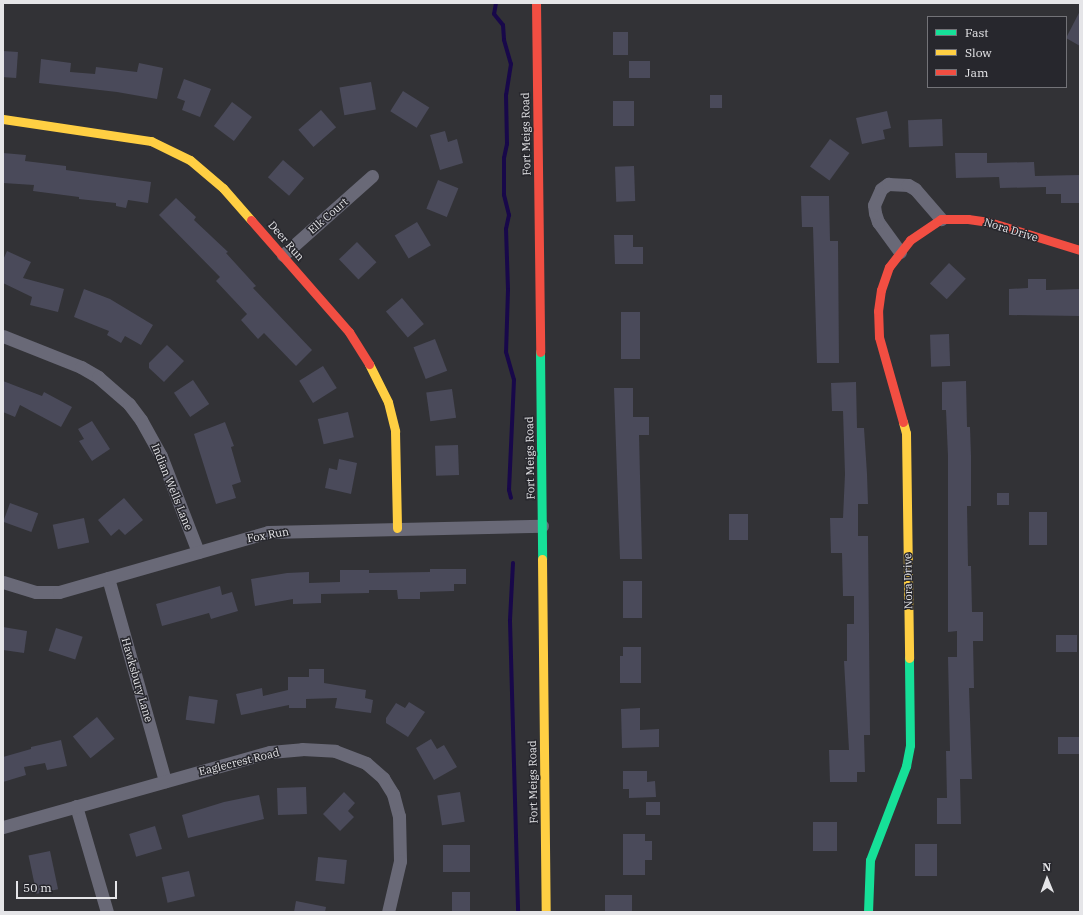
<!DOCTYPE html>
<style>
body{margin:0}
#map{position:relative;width:1083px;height:915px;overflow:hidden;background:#323236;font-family:"IBM Plex Serif",serif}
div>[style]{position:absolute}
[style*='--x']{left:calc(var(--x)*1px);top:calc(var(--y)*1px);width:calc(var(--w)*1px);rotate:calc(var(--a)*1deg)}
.stream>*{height:4px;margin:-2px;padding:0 2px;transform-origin:2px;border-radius:2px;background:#18084a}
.building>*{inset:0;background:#4a4a5a;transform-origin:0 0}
.street>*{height:13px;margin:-6.5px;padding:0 6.5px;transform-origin:6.5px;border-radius:6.5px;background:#696977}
.fast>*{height:9px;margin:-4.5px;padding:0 4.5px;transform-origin:4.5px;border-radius:4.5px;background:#16e098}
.slow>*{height:9px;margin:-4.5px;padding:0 4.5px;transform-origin:4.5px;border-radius:4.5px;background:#ffcf43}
.jam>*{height:9px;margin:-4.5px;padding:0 4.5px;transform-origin:4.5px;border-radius:4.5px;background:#f24e42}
span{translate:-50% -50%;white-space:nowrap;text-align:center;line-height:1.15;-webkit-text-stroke:3px #27272d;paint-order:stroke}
.street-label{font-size:11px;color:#e5e5e8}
.frame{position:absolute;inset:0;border:4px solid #e5e5e8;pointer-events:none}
.legend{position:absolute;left:927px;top:16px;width:140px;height:72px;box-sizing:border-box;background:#27272d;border:1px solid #737378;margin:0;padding:5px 7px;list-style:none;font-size:12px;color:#e5e5e8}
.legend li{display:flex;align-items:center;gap:8px;height:20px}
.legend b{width:20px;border:1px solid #737378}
.north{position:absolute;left:1027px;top:859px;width:40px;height:40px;-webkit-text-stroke:3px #27272d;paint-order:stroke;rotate:359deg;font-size:11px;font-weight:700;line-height:16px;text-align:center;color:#e5e5e8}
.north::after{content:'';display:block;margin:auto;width:14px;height:18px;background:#e5e5e8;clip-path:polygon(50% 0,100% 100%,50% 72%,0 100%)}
.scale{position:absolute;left:16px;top:881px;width:101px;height:18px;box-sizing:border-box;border:2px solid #e5e5e8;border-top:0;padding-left:5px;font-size:12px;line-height:14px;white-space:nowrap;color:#e5e5e8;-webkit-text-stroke:3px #27272d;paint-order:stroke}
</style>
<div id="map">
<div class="stream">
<div style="--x:496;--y:3;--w:11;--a:100"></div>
<div style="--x:494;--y:14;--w:14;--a:51"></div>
<div style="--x:503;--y:25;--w:15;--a:86"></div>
<div style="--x:504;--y:40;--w:25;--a:74"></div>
<div style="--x:511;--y:64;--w:31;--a:99"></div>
<div style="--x:506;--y:95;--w:49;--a:88.8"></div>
<div style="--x:507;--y:144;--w:14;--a:102"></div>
<div style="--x:504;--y:158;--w:37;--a:90"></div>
<div style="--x:504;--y:195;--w:21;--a:76"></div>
<div style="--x:509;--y:215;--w:14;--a:102"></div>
<div style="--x:506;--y:229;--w:61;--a:88.1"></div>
<div style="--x:508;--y:290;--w:62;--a:91.8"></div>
<div style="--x:506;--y:352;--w:29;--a:74"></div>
<div style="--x:514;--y:380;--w:110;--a:92.6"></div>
<div style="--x:509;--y:490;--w:8;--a:76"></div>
<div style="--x:513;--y:563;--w:58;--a:93"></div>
<div style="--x:510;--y:621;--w:291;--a:88.4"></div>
</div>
<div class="building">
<div style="clip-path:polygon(1080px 11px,1080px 46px,1066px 38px)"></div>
<div style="left:628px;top:32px;width:23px;height:15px;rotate:90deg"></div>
<div style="left:3px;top:51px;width:15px;height:26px;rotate:4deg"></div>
<div style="clip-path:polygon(41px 59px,71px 63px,70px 72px,95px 74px,96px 67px,137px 72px,139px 63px,163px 68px,157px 99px,117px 92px,39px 83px)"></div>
<div style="left:629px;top:61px;width:21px;height:17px"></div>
<div style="clip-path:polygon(184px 79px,211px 89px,200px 117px,182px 110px,185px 101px,177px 98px)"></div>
<div style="left:371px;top:82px;width:28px;height:32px;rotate:80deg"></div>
<div style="left:403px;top:91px;width:31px;height:24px;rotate:32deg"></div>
<div style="left:710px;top:95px;width:12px;height:13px"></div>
<div style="left:613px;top:101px;width:21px;height:25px"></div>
<div style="left:232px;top:102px;width:25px;height:30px;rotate:37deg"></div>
<div style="left:321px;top:110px;width:23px;height:30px;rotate:49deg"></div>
<div style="clip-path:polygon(887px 111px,891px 128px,883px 130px,885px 139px,862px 144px,856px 118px)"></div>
<div style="left:942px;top:119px;width:27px;height:34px;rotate:88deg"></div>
<div style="clip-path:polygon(445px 131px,448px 142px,457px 139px,463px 163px,440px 170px,430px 135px)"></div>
<div style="left:830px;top:139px;width:24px;height:34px;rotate:36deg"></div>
<div style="clip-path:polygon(3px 153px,26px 155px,25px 161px,66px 166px,66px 170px,151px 182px,148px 203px,128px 200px,126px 208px,116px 206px,116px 203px,79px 199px,79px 197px,33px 191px,34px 185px,3px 183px)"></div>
<div style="clip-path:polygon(955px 153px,987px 153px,987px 163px,1034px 162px,1035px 176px,1080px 175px,1080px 203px,1061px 203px,1061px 194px,1046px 194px,1046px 187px,1000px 188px,999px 177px,956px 178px)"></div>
<div style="left:283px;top:160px;width:28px;height:23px;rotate:41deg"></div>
<div style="left:634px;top:166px;width:35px;height:19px;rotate:88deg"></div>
<div style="left:438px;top:180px;width:22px;height:31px;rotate:22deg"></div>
<div style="clip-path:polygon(801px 196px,829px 196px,830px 241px,838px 241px,839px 363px,817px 363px,813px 227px,802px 227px)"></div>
<div style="clip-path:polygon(176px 198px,196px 217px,194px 220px,228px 252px,226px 253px,256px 286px,253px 288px,312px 350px,296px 366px,264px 333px,258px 339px,241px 320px,247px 314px,216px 281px,220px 277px,159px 215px)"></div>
<div style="left:417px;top:222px;width:27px;height:26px;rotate:59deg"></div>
<div style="clip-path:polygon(614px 235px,633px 235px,633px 247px,643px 247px,643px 264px,615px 264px)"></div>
<div style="left:357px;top:242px;width:28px;height:25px;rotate:46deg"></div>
<div style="clip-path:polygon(7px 251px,31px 262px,23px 278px,64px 289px,58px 312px,30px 305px,32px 297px,3px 283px,3px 260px)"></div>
<div style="left:949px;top:263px;width:23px;height:28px;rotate:43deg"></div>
<div style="clip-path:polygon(1028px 279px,1046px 279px,1046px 290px,1080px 289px,1080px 316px,1009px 315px,1009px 289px,1028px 288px)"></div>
<div style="clip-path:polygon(84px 289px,110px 299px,153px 325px,141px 345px,125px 336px,121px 343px,107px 335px,109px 331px,74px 317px)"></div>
<div style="left:402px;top:298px;width:34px;height:21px;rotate:50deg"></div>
<div style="left:621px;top:312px;width:19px;height:47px"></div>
<div style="left:949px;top:334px;width:32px;height:19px;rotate:88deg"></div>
<div style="left:435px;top:339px;width:34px;height:23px;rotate:69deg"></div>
<div style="clip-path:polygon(167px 345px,184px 361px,164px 382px,149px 368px,149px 363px)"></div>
<div style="left:323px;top:366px;width:26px;height:28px;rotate:58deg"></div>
<div style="left:193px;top:380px;width:29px;height:23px;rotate:56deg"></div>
<div style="clip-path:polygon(3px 381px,42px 396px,44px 392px,72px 407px,61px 427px,20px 405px,15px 417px,3px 412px)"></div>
<div style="clip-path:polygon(966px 381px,967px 427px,970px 427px,971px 456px,971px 506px,967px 506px,968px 566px,971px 566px,972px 612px,983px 612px,983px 641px,973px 641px,974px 688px,969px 688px,972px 779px,960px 779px,961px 824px,937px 824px,937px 798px,947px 798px,946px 751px,950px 751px,948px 657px,957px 657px,957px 631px,948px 632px,948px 456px,946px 410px,942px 410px,942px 382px)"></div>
<div style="clip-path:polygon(856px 382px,857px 428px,864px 428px,867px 474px,868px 504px,858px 504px,858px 536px,868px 536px,870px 735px,864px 735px,865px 772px,857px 772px,857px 782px,830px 782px,829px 750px,849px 750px,844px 661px,847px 661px,847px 624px,854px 624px,854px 596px,843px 596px,842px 553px,831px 553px,830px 518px,843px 518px,845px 474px,843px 411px,832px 411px,831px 383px)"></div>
<div style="clip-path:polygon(614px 388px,633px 388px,633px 417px,649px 417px,649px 435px,639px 435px,642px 559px,620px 559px)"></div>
<div style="left:452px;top:389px;width:29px;height:26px;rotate:82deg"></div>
<div style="left:348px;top:412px;width:26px;height:31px;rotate:77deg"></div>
<div style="clip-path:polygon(92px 421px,110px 449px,92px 461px,79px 441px,84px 439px,78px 429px)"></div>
<div style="clip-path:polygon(225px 422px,234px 446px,231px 447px,241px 482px,232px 485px,236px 498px,216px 504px,194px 434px)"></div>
<div style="left:458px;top:445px;width:30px;height:23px;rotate:88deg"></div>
<div style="clip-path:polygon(339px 459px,357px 463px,351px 494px,325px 488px,329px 468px,337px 470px)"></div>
<div style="left:997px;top:493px;width:12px;height:12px"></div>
<div style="clip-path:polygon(124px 498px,143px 520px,125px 535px,119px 529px,111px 536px,98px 520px)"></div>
<div style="left:10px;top:503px;width:30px;height:20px;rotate:20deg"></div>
<div style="left:1029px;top:512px;width:18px;height:33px"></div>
<div style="left:729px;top:514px;width:19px;height:26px"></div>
<div style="left:84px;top:518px;width:25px;height:32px;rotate:78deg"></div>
<div style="clip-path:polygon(430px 569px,466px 569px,466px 584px,454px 584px,454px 591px,420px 592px,420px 599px,398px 599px,397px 590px,369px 590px,369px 593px,321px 594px,321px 603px,293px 604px,293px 599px,255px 606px,251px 579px,287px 573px,309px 572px,309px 583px,340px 582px,340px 570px,369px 570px,369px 573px,430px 572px)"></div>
<div style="left:623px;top:581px;width:19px;height:37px"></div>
<div style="clip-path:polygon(220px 586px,222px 595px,232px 592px,238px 611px,211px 619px,209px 613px,162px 626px,156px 604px)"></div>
<div style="clip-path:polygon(3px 627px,27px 631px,24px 653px,3px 650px)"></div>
<div style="left:56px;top:628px;width:28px;height:24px;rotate:18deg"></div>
<div style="left:1056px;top:635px;width:21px;height:17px"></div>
<div style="clip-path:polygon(623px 647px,641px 647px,641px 683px,620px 683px,620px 656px,623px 656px)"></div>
<div style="clip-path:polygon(309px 669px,324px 669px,324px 683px,366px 690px,365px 698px,373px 700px,371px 713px,335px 708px,337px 698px,306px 699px,306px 708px,289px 708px,289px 705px,241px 715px,236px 694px,262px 688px,263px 696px,288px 690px,288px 677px,309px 677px)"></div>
<div style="left:189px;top:696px;width:29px;height:24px;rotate:8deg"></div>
<div style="clip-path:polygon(409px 702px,425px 712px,408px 737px,386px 723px,386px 718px,396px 703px,405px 708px)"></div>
<div style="clip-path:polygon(640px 708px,640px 730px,659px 729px,659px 747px,622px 748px,621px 709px)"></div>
<div style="left:97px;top:717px;width:28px;height:31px;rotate:51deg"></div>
<div style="left:1080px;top:737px;width:17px;height:22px;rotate:90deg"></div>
<div style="clip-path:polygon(431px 739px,437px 749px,444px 745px,457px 767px,434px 780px,416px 748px)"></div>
<div style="clip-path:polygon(61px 740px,67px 766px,47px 770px,45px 763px,24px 767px,26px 775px,3px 782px,3px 757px,31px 749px,31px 747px)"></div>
<div style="clip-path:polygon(623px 771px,647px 771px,647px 782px,655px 781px,656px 797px,629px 798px,629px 789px,623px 789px)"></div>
<div style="left:306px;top:787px;width:27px;height:29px;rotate:88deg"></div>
<div style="clip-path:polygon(344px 792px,355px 803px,348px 811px,354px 817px,340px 831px,323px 814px)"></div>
<div style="left:460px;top:792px;width:30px;height:23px;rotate:81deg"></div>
<div style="clip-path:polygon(259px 795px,264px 819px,188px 838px,182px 815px,224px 802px)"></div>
<div style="left:646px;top:802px;width:14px;height:13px"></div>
<div style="left:813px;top:822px;width:24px;height:29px"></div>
<div style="left:155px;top:826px;width:24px;height:27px;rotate:73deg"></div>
<div style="clip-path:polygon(623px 834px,645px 834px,645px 841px,652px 841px,652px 860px,645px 860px,645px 875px,623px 875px)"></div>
<div style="left:915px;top:844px;width:22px;height:32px"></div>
<div style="left:443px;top:845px;width:27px;height:27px"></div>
<div style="left:50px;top:851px;width:39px;height:22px;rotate:78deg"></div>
<div style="left:318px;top:857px;width:29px;height:24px;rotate:6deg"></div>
<div style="left:189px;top:871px;width:26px;height:28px;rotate:77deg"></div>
<div style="left:470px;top:892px;width:20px;height:18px;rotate:90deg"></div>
<div style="left:605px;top:895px;width:27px;height:17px"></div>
<div style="clip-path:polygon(296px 901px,326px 907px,325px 912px,294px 912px)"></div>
</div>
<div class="street">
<div style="--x:900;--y:252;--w:37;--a:-126"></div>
<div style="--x:878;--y:222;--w:9;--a:-108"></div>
<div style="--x:875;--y:213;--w:8;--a:-97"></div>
<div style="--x:874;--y:205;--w:17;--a:-66"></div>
<div style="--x:881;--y:189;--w:9;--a:-36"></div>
<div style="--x:888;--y:184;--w:20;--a:3"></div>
<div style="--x:908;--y:185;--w:8;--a:30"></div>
<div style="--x:915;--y:189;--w:40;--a:49"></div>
<div style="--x:283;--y:255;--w:119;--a:-41.6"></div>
<div style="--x:3;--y:336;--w:84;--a:21.7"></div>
<div style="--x:81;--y:367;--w:20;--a:30"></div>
<div style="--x:98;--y:377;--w:41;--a:41.1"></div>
<div style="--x:129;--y:404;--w:20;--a:53"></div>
<div style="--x:141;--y:420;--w:41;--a:60.9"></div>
<div style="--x:161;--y:456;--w:103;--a:68.9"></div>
<div style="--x:108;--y:578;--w:211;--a:74.3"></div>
<div style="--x:3;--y:582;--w:34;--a:17"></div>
<div style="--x:36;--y:592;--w:23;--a:0"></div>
<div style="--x:59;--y:592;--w:217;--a:-16"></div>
<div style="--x:268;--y:532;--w:274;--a:-1.3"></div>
<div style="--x:76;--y:806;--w:110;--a:73.7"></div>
<div style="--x:3;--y:827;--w:277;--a:-15.7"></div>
<div style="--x:270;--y:752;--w:32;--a:-5"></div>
<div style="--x:302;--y:749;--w:33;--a:3"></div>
<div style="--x:335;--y:751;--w:33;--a:21"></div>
<div style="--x:366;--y:763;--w:23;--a:41"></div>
<div style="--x:383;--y:778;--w:19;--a:58"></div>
<div style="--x:393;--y:794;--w:23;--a:75"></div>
<div style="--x:399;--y:816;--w:45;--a:88.7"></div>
<div style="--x:400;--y:861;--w:52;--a:103.2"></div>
</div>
<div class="fast">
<div style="--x:540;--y:352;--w:207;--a:89.4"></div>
<div style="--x:868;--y:912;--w:52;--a:-87.8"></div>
<div style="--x:870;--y:860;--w:101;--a:-69"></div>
<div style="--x:906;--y:766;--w:21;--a:-79"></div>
<div style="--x:910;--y:745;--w:87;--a:-90.7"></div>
</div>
<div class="slow">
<div style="--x:3;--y:119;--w:150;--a:8.5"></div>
<div style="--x:151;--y:141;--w:43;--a:26"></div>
<div style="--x:190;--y:160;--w:43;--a:40.3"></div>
<div style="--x:223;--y:188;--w:43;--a:48.8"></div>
<div style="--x:369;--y:364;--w:42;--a:63.4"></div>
<div style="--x:388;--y:402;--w:30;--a:76"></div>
<div style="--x:395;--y:431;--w:97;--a:88.8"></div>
<div style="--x:903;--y:422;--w:11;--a:75"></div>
<div style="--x:906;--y:433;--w:225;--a:89.2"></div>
<div style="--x:542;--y:559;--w:353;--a:89.4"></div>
</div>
<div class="jam">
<div style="--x:536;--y:3;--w:349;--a:89.3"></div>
<div style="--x:251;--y:220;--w:149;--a:48.8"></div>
<div style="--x:349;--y:332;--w:38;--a:58"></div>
<div style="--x:903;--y:422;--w:88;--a:-105.8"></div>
<div style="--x:879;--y:337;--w:26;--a:-92"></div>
<div style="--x:878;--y:311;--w:21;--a:-82"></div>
<div style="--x:881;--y:290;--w:24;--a:-71"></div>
<div style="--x:889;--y:267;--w:34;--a:-52"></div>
<div style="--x:910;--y:240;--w:37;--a:-34"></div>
<div style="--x:941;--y:219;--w:27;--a:0"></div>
<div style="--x:968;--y:219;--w:21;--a:8"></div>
<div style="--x:989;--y:222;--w:95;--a:17.1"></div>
</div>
<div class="street-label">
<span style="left:526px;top:134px;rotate:-91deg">Fort Meigs Road</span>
<span style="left:328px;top:216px;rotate:-41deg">Elk Court</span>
<span style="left:1011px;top:230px;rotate:17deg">Nora Drive</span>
<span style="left:286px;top:241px;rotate:49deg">Deer Run</span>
<span style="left:530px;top:458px;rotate:-91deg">Fort Meigs Road</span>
<span style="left:172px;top:487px;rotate:68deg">Indian Wells Lane</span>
<span style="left:268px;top:535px;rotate:-10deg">Fox Run</span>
<span style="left:908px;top:581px;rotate:-91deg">Nora Drive</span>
<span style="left:137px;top:680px;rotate:74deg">Hawksbury Lane</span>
<span style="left:239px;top:762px;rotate:-14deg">Eaglecrest Road</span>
<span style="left:533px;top:782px;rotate:-91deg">Fort Meigs Road</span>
</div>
<div class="frame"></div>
<ul class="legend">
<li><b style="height:5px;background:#16e098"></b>Fast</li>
<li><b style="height:5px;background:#ffcf43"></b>Slow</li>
<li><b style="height:5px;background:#f24e42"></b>Jam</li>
</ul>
<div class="north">N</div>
<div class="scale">50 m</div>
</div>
